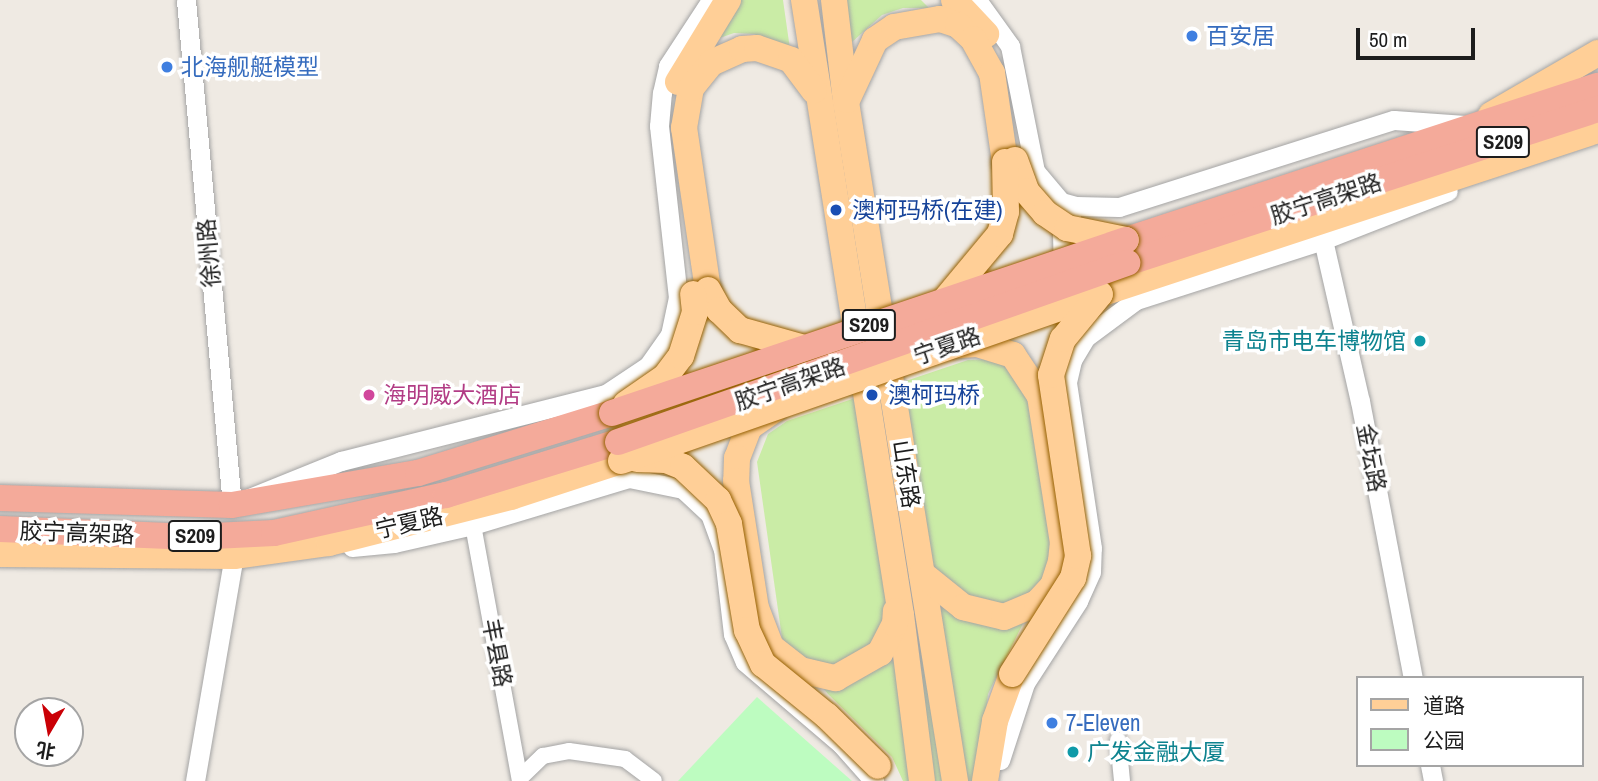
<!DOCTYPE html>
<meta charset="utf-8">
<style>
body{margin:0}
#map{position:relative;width:1598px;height:781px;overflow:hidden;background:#efeae3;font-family:"Archivo Narrow","Noto Sans SC",sans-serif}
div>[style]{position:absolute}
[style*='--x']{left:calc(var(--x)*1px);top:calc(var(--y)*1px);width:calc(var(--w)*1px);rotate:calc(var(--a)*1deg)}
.grass>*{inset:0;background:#caeca6}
.park>*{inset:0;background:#bdfcc0}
.roads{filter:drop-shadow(0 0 2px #a4a4a4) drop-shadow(0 0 2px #a4a4a4)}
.minor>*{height:16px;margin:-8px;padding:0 8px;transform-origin:8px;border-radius:8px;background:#fff}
.tertiary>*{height:19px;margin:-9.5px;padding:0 9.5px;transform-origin:9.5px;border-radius:9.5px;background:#fff}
.primary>*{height:26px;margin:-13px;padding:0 13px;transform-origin:13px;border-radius:13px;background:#ffcf97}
.trunk>*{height:26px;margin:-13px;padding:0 13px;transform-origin:13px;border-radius:13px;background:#f4aa9a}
.bridges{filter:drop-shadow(0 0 2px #966000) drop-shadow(0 0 2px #966000)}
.primary-bridge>*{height:26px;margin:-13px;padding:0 13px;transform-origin:13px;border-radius:13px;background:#ffcf97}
.trunk-bridge>*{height:26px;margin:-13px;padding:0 13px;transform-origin:13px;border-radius:13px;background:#f4aa9a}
.dots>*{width:19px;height:19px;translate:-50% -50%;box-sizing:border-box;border:4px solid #fff;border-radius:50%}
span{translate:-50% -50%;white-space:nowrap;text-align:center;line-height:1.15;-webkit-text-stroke:7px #fff;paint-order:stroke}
.shield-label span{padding:2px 5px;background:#fff;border:2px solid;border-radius:5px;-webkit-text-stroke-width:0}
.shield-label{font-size:21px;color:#1d1d1d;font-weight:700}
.shop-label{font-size:23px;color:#366cbe}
.left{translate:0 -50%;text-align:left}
.street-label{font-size:23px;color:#1d1d1d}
.transit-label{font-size:23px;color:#164399}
.culture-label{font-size:23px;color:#0d838f}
.right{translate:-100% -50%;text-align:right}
.hotel-label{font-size:23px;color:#b23c85}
.legend{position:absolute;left:1356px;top:676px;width:228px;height:91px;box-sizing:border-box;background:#fff;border:2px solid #a5a5a5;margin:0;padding:9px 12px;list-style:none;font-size:21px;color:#1d1d1d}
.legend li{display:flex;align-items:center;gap:14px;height:35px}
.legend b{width:35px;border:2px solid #a5a5a5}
.north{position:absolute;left:14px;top:697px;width:70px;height:70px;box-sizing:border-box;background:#fff;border:2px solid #a5a5a5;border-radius:50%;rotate:190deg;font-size:19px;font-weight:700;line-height:28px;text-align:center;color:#1d1d1d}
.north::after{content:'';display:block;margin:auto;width:24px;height:32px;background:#ca0006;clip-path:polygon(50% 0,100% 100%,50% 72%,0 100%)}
.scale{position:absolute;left:1356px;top:28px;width:119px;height:32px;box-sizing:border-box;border:4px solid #1d1d1d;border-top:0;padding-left:9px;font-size:21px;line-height:24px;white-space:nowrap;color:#1d1d1d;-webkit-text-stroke:5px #fff;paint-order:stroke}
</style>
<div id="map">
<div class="grass">
<div style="clip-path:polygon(738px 0,783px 0,790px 49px,754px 34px,734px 33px,711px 41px)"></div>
<div style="clip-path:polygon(845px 0,921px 0,929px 8px,903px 8px,882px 15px,851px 43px)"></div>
<div style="clip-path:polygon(994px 359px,1016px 367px,1031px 397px,1051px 551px,1044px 581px,988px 694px,978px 781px,903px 781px,892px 757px,828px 694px,782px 638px,757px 462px,768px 434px,787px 421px,968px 360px)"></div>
</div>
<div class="park">
<div style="clip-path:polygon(757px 697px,852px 781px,678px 781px)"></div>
</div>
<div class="roads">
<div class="minor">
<div style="--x:473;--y:525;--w:260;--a:79.6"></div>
<div style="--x:1118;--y:740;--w:41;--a:84.4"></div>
<div style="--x:520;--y:778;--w:32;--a:-44"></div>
<div style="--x:543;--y:756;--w:26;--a:-11"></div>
<div style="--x:569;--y:751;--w:57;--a:8.1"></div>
<div style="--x:625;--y:759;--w:36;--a:37"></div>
</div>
<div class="tertiary">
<div style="--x:186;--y:0;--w:507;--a:84.8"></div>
<div style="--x:232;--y:505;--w:118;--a:-22"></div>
<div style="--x:341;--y:461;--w:273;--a:-14.2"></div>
<div style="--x:606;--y:394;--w:50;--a:-33.7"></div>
<div style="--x:648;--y:366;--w:38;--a:-55"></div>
<div style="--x:670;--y:335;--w:38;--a:-78"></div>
<div style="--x:678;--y:298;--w:173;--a:-96.3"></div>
<div style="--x:659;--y:126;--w:33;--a:-85"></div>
<div style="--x:662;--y:93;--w:28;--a:-77"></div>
<div style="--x:668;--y:66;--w:79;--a:-56.9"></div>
<div style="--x:977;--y:0;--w:57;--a:54.3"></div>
<div style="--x:1010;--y:46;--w:127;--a:78.7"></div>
<div style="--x:1035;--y:171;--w:40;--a:50"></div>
<div style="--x:1061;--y:202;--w:16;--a:15"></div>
<div style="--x:1076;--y:206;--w:43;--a:1.3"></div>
<div style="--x:1119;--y:207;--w:288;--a:-17.6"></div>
<div style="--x:1394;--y:120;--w:71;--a:4"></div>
<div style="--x:1323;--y:240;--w:165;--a:77.1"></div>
<div style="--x:1360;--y:401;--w:282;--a:79.2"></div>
<div style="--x:1063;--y:274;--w:41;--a:-91.4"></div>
<div style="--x:1062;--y:233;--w:19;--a:-62"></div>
<div style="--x:352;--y:547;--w:42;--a:-5.4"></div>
<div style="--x:394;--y:543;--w:81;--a:-12.8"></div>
<div style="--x:473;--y:525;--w:163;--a:-16.8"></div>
<div style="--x:629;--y:478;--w:55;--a:11.5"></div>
<div style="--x:683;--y:489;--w:37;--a:43"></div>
<div style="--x:710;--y:514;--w:37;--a:70"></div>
<div style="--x:723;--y:549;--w:86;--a:83.3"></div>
<div style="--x:733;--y:634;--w:30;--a:67"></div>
<div style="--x:745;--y:662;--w:126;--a:40.5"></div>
<div style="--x:841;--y:744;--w:50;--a:48.3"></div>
<div style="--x:1000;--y:760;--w:81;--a:-72"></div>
<div style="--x:1025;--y:683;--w:98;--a:-57.1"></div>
<div style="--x:1078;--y:601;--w:32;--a:-66"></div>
<div style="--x:1091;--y:572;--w:24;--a:-88"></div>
<div style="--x:1092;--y:548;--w:168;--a:-98.6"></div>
<div style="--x:1067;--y:382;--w:23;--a:-77"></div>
<div style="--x:1072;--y:360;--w:27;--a:-59"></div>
<div style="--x:1086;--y:337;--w:62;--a:-36.5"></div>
<div style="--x:1136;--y:300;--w:196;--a:-17.8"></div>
<div style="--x:1323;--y:240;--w:134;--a:-21.4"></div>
<div style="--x:1430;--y:765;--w:16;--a:79"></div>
<div style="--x:195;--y:781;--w:228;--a:-80.2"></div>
</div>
<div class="primary">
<div style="--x:804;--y:0;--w:623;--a:81.04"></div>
<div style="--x:901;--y:615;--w:167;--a:82.8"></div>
<div style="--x:834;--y:0;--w:103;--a:83.3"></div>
<div style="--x:846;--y:102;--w:688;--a:80.88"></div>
<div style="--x:954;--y:0;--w:47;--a:46.7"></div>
<div style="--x:678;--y:82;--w:96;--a:-58.6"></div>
<div style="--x:847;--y:100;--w:66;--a:-65"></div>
<div style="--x:875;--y:40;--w:23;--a:-34"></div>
<div style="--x:894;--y:27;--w:47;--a:-9.9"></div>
<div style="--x:940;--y:19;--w:19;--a:18"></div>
<div style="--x:958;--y:25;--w:21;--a:43"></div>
<div style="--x:973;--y:39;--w:39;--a:61"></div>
<div style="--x:992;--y:73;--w:90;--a:81.7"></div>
<div style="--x:1491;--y:115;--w:124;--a:-30.1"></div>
<div style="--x:708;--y:290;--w:164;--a:-98.4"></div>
<div style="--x:684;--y:128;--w:41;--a:-80.1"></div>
<div style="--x:691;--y:88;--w:32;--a:-51"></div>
<div style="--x:711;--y:63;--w:34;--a:-24"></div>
<div style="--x:742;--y:49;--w:15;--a:-4"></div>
<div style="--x:757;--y:48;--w:36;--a:19"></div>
<div style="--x:791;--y:60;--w:38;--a:53"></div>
<div style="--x:1100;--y:294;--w:524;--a:-18.23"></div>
<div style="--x:775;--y:409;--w:32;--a:145"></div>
<div style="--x:749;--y:427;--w:33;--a:111"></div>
<div style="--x:737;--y:458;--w:23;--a:92"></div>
<div style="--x:736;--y:481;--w:129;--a:81.1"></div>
<div style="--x:756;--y:608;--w:42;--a:69"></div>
<div style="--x:771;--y:647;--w:37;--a:38"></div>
<div style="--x:800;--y:670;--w:37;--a:13"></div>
<div style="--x:836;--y:678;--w:51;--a:-29.6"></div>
<div style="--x:880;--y:653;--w:33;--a:-63"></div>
<div style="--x:895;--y:624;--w:13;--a:-86"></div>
<div style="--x:0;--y:554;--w:234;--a:0.5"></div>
<div style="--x:234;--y:556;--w:96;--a:-7.8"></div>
<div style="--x:329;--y:543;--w:188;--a:-14.2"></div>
<div style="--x:511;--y:497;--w:116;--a:-18.1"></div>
<div style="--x:922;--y:574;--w:53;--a:38.8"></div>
<div style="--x:963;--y:607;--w:42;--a:13.7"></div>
<div style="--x:1004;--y:617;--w:36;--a:-23"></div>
<div style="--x:1037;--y:603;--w:23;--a:-47"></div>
<div style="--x:1053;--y:586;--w:26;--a:-72"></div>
<div style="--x:1061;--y:561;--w:18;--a:-84"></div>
<div style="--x:1063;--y:543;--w:149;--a:-98.9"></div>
<div style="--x:1040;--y:396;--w:49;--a:-123.4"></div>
<div style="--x:1013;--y:355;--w:38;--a:-163"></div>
<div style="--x:977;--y:344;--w:22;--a:177"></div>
<div style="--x:985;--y:781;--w:61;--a:-80.5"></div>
<div style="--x:995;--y:721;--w:50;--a:-70.1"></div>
</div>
<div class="trunk">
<div style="--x:1126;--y:240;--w:496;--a:-18.1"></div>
<div style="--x:1127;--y:263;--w:496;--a:-18.1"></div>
<div style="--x:0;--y:498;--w:232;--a:1.7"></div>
<div style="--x:232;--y:505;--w:189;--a:-9.8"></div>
<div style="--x:418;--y:473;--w:203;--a:-17.2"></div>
<div style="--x:0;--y:529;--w:193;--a:2.4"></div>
<div style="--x:193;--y:537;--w:81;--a:-2.8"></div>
<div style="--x:274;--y:533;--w:176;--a:-12.5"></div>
<div style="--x:446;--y:495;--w:180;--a:-17.1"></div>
</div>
</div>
<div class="bridges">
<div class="primary-bridge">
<div style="--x:1015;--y:160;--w:33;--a:70"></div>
<div style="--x:1026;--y:191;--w:29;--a:49"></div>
<div style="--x:1045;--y:213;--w:27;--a:34"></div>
<div style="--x:1067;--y:228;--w:60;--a:11.5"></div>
<div style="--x:708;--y:290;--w:23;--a:61"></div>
<div style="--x:719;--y:310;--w:29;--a:44"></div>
<div style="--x:740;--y:330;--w:63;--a:15.6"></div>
<div style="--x:945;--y:300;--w:86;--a:-50.2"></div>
<div style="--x:1000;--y:234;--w:23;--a:-75"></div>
<div style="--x:1006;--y:212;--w:50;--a:-91.1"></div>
<div style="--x:626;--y:404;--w:47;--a:-34.7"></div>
<div style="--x:665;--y:377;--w:26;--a:-53"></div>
<div style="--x:681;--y:356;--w:46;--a:-72.3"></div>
<div style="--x:695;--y:312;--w:18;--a:-96"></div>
<div style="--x:637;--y:459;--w:29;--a:2"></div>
<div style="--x:666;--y:460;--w:18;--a:22"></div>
<div style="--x:683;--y:467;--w:48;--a:43.3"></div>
<div style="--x:718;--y:500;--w:26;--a:65"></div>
<div style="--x:729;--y:524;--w:108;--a:80.4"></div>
<div style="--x:747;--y:630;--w:38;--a:65"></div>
<div style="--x:763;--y:664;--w:82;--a:39.1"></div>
<div style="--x:827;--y:716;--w:71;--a:44.4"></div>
<div style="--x:621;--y:461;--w:507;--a:-19.22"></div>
<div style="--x:1012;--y:674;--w:114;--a:-57.6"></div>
<div style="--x:1073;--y:578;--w:23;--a:-77"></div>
<div style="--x:1078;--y:556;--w:183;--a:-98.5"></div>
<div style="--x:1051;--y:375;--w:38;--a:-72"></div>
<div style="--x:1063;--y:339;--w:58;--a:-50.6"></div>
</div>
<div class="trunk-bridge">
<div style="--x:612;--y:413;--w:542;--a:-18.6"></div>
<div style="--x:618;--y:442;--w:540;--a:-19.38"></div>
</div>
</div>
<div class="dots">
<div style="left:1192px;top:36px;background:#3f7fe0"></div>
<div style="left:167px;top:67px;background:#3f7fe0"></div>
<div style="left:836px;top:210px;background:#1a4fb4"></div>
<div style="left:1420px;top:341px;background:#0f9aa8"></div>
<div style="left:369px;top:395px;background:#d1479c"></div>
<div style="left:872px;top:395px;background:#1a4fb4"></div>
<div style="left:1052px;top:723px;background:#3f7fe0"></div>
<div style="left:1073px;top:752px;background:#0f9aa8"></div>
</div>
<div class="shield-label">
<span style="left:1503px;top:142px">S209</span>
<span style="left:869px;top:325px">S209</span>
<span style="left:195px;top:536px">S209</span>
</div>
<div class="shop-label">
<span class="left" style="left:1206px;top:36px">百安居</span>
<span class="left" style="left:181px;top:67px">北海舰艇模型</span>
<span class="left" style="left:1066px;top:723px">7-Eleven</span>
</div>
<div class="street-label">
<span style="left:1326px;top:199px;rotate:-18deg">胶宁高架路</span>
<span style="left:209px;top:253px;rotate:-95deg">徐州路</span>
<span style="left:947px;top:346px;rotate:-19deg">宁夏路</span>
<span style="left:790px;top:384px;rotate:-19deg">胶宁高架路</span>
<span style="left:1371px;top:458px;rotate:79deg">金坛路</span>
<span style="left:906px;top:474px;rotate:81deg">山东路</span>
<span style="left:409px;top:523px;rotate:-13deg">宁夏路</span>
<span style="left:77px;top:533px;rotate:2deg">胶宁高架路</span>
<span style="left:497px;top:653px;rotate:79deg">丰县路</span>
</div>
<div class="transit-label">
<span class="left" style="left:852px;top:210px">澳柯玛桥(在建)</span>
<span class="left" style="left:888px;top:395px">澳柯玛桥</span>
</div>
<div class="culture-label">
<span class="right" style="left:1406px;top:341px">青岛市电车博物馆</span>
<span class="left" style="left:1087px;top:752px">广发金融大厦</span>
</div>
<div class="hotel-label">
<span class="left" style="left:383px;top:395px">海明威大酒店</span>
</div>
<ul class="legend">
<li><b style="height:9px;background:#ffcf97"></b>道路</li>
<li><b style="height:19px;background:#bdfcc0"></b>公园</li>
</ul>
<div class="north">北</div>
<div class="scale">50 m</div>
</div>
